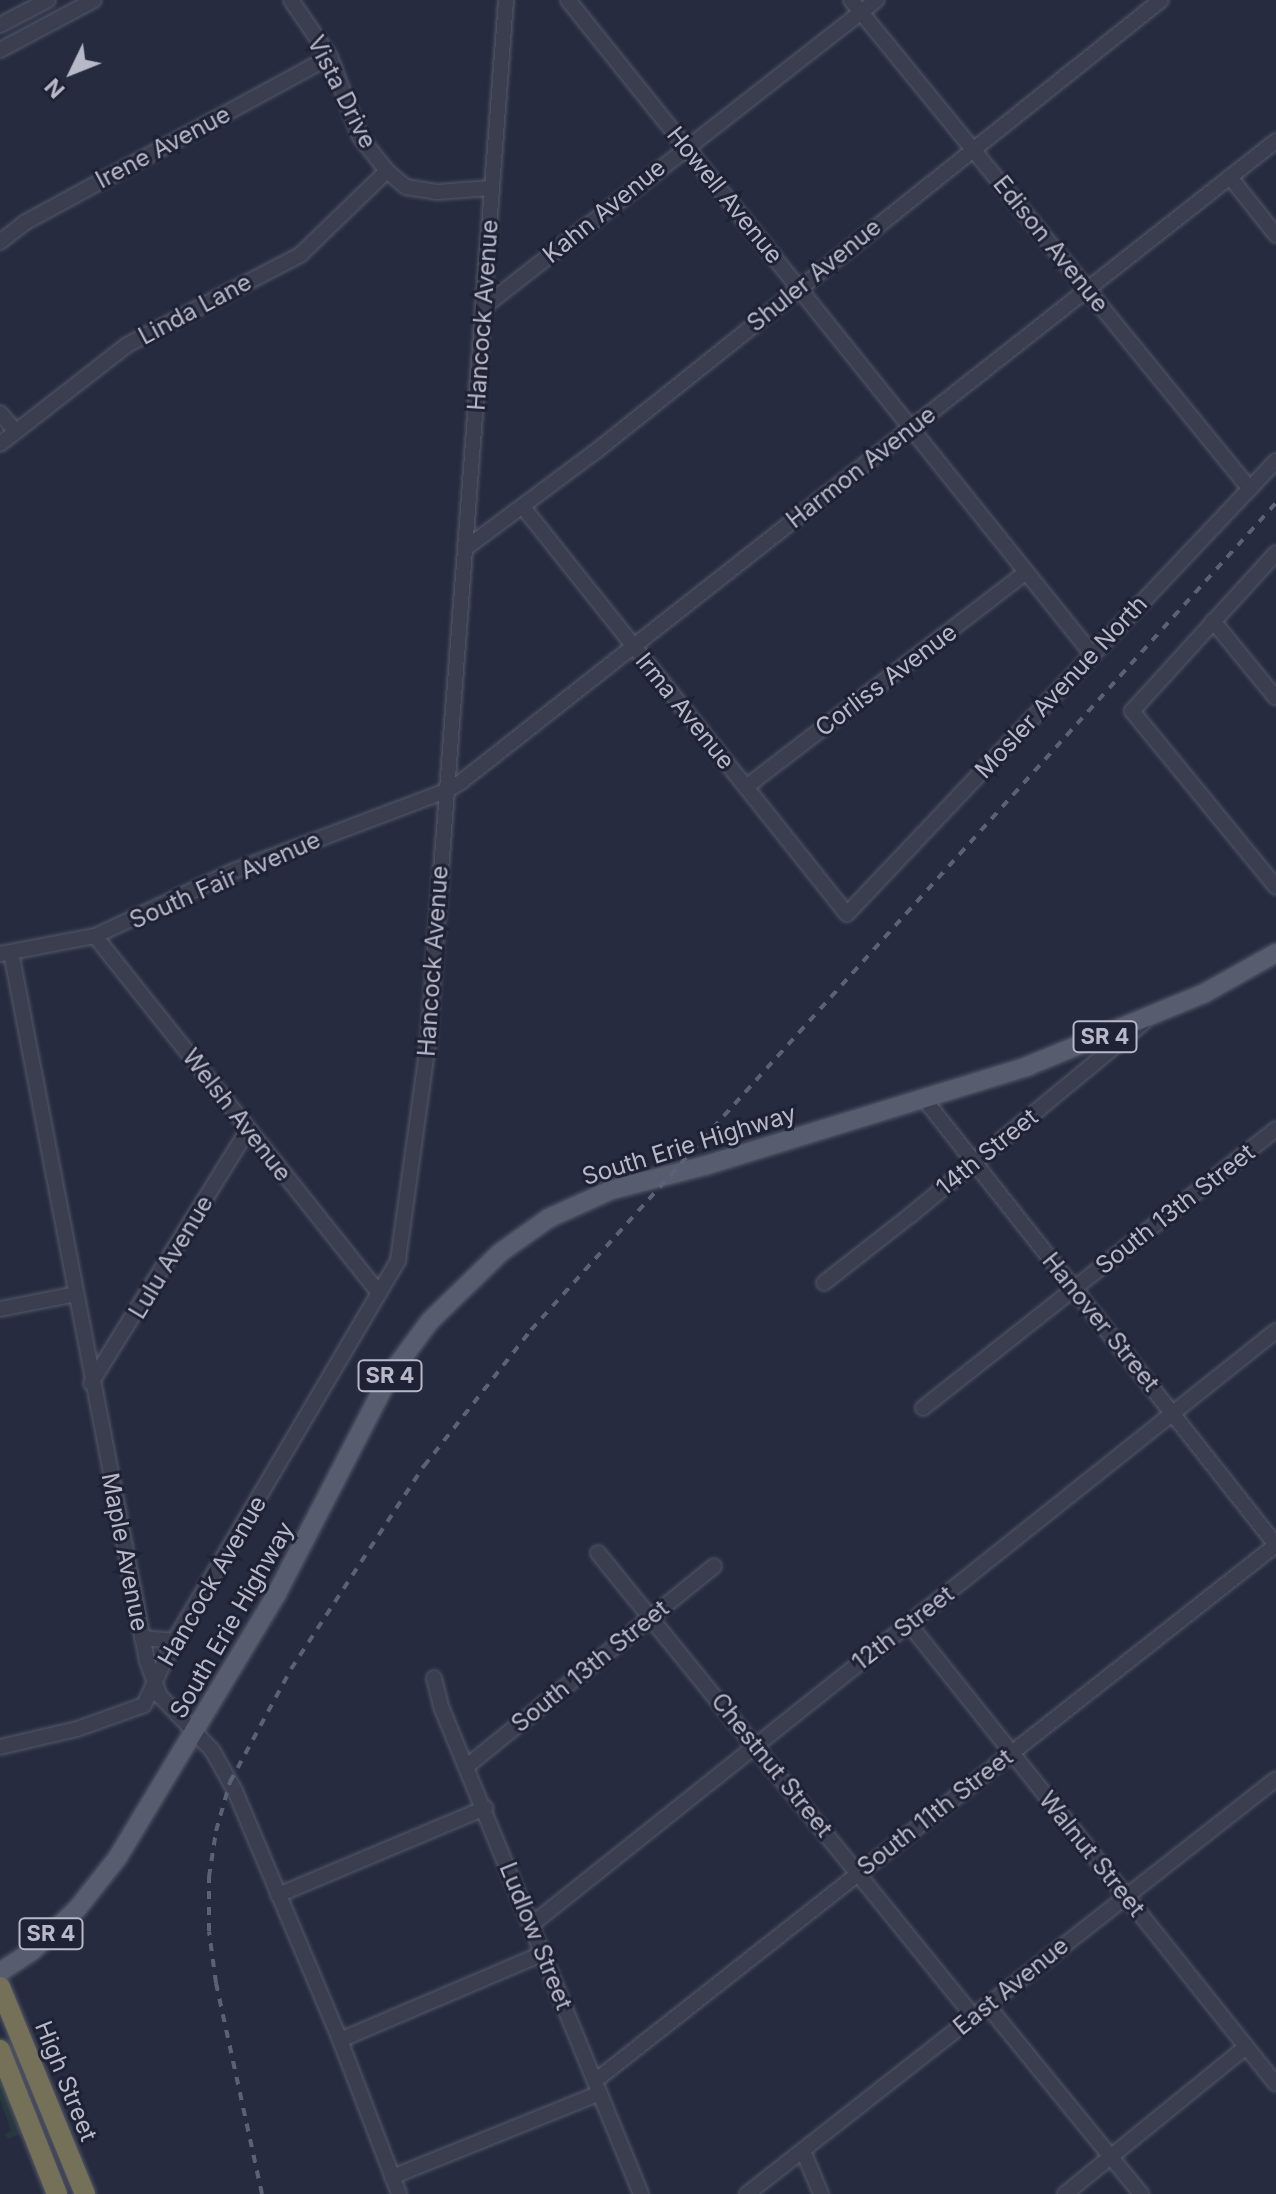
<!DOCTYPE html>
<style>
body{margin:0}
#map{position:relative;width:1276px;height:2194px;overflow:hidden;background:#262b3f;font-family:Inter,sans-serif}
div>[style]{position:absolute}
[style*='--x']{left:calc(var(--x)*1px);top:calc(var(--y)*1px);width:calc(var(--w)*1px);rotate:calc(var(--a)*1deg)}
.green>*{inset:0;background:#283740}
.roads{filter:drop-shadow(0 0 2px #555969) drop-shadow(0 0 2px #555969)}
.minor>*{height:14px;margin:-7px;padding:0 7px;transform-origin:7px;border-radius:7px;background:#3a3e4f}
.major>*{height:18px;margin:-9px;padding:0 9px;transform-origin:9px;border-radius:9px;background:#585c6f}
.highway>*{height:20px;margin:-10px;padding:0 10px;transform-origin:10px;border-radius:10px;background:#757158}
.rail>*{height:4px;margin-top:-2px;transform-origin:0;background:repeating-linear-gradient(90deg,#5d6176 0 8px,transparent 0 16px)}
span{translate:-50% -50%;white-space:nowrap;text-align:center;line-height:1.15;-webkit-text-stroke:6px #1f2234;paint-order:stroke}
.shield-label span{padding:2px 6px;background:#1f2234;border:2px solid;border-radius:6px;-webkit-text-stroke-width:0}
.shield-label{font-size:22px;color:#b7b9c9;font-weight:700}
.street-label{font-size:24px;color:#b7b9c9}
.north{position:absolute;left:32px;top:32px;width:80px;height:80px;-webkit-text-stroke:6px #1f2234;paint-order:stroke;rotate:227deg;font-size:22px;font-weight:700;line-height:32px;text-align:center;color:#b7b9c9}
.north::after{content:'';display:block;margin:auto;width:28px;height:36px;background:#b7b9c9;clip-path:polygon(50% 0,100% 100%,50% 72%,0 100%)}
</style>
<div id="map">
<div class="green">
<div style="clip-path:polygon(0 2078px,23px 2133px,8px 2139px,5px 2135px,11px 2130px,0 2100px)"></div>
</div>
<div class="roads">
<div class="minor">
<div style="--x:291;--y:0;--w:69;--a:55.6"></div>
<div style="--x:330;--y:57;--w:85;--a:69.4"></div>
<div style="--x:360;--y:137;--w:43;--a:51.5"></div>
<div style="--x:387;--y:171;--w:25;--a:40"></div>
<div style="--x:406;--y:187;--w:31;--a:9"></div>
<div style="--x:437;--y:192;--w:54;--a:-4.2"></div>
<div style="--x:568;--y:0;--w:838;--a:51.3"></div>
<div style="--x:851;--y:0;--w:631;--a:50.79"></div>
<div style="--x:0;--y:25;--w:54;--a:-27.5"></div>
<div style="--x:0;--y:50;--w:106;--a:-28"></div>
<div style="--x:1230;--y:177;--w:74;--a:51.6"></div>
<div style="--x:0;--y:242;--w:31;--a:-38"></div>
<div style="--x:24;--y:223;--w:348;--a:-28.5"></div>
<div style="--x:485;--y:306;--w:497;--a:-38"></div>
<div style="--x:0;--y:413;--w:23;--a:50"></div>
<div style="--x:0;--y:444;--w:161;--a:-37.9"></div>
<div style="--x:127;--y:345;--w:195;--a:-27.5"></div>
<div style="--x:300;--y:255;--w:121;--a:-44"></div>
<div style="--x:523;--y:507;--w:520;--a:51.48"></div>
<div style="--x:847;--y:914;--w:624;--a:-46.56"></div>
<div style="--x:466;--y:548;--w:161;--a:-36.7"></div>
<div style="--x:595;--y:452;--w:724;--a:-38.61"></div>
<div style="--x:1276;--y:553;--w:214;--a:132.3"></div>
<div style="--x:1132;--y:711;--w:227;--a:50.7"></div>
<div style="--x:1213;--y:621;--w:99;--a:50.7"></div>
<div style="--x:746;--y:787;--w:352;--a:-37.5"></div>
<div style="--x:95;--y:936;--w:456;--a:51.5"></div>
<div style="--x:11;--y:952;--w:722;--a:79.14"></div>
<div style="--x:147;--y:1661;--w:37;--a:70"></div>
<div style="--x:160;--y:1696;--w:75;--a:46.1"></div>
<div style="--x:212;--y:1750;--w:47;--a:60.7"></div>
<div style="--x:235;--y:1791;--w:270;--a:67.1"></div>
<div style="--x:340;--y:2040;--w:165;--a:69"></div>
<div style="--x:0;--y:954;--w:97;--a:-10.7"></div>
<div style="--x:95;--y:936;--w:153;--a:-25.1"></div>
<div style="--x:234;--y:871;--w:227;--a:-20.7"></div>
<div style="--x:446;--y:791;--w:17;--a:-31"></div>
<div style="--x:461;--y:782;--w:1037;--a:-38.19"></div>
<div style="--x:925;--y:1100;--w:567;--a:51.73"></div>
<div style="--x:824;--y:1283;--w:112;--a:-38.1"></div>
<div style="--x:912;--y:1214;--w:300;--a:-39.6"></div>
<div style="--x:0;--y:1309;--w:77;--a:-11.2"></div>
<div style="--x:91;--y:1383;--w:298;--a:-58.2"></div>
<div style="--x:923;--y:1408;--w:450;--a:-38.3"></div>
<div style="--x:598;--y:1553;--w:596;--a:50.99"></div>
<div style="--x:909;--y:1624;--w:588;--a:51.42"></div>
<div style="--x:142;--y:1638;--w:32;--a:5"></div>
<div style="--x:434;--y:1678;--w:32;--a:76"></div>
<div style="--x:442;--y:1709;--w:524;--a:67.69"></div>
<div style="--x:0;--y:1747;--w:79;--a:-13.2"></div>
<div style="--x:77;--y:1729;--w:71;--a:-19.7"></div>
<div style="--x:144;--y:1705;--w:71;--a:-64.9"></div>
<div style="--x:174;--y:1641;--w:442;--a:-59.5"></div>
<div style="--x:398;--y:1260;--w:217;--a:-82.1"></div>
<div style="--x:428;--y:1045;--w:1048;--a:-85.73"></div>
<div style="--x:466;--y:1767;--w:319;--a:-39"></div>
<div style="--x:278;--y:1895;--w:225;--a:-22.8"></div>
<div style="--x:531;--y:1925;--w:953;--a:-38.57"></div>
<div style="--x:987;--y:2005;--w:244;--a:50.8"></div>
<div style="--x:340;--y:2040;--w:220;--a:-23.1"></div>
<div style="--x:595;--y:2081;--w:867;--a:-38.21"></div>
<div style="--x:803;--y:2151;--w:47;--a:67.3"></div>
<div style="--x:392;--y:2177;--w:224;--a:-22"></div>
<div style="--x:747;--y:2194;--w:672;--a:-38.11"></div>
<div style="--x:1065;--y:2194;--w:233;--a:-39.1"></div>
</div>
<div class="major">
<div style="--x:0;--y:1972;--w:38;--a:-33"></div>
<div style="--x:32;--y:1951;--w:62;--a:-43"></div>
<div style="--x:77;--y:1909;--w:66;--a:-51.7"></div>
<div style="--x:118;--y:1857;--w:308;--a:-58.9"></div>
<div style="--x:277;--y:1593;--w:246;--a:-62.6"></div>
<div style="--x:390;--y:1375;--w:67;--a:-53.5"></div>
<div style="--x:430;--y:1321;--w:99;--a:-44.2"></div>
<div style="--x:501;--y:1252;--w:59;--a:-35.3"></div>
<div style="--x:549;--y:1218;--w:68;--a:-24.3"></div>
<div style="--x:611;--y:1190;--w:99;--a:-14.6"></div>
<div style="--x:707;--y:1165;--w:336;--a:-17.1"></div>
<div style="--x:1028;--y:1066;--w:189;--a:-22.4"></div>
<div style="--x:1203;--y:994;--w:84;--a:-29.3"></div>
</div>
<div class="highway">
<div style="--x:0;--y:1987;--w:224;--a:67.7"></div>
<div style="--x:0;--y:2050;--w:155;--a:68.4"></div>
</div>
</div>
<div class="rail">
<div style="--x:262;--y:2194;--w:216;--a:-102.3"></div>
<div style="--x:216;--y:1983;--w:52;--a:-97.7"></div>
<div style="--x:209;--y:1931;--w:54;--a:-90"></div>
<div style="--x:209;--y:1877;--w:47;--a:-81.3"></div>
<div style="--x:216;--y:1831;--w:51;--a:-74.1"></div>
<div style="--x:230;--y:1782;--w:128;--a:-61.6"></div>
<div style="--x:291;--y:1669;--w:243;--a:-56.8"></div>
<div style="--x:424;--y:1466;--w:173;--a:-51.8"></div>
<div style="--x:531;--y:1330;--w:1113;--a:-47.99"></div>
</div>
<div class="shield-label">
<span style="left:1105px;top:1037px">SR 4</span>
<span style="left:390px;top:1376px">SR 4</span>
<span style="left:51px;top:1934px">SR 4</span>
</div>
<div class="street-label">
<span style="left:342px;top:92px;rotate:63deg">Vista Drive</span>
<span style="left:163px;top:147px;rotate:-28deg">Irene Avenue</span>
<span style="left:725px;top:195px;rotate:51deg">Howell Avenue</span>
<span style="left:604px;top:211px;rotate:-39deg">Kahn Avenue</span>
<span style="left:1051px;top:244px;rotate:51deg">Edison Avenue</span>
<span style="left:814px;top:275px;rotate:-39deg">Shuler Avenue</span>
<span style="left:195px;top:309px;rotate:-28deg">Linda Lane</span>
<span style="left:483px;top:315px;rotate:-86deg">Hancock Avenue</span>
<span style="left:861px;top:467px;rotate:-38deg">Harmon Avenue</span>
<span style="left:886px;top:680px;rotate:-37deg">Corliss Avenue</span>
<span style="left:1061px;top:687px;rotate:-47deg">Mosler Avenue North</span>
<span style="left:685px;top:711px;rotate:51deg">Irma Avenue</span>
<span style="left:225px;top:880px;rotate:-24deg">South Fair Avenue</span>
<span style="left:433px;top:961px;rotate:-86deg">Hancock Avenue</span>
<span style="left:237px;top:1115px;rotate:52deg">Welsh Avenue</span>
<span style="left:689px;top:1145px;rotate:-17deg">South Erie Highway</span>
<span style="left:987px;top:1152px;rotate:-39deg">14th Street</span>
<span style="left:1175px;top:1209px;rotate:-38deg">South 13th Street</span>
<span style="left:171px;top:1257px;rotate:-59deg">Lulu Avenue</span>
<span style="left:1101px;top:1322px;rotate:51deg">Hanover Street</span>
<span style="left:125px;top:1552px;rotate:79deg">Maple Avenue</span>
<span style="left:212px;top:1581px;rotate:-60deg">Hancock Avenue</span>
<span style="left:232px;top:1620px;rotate:-60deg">South Erie Highway</span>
<span style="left:903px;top:1628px;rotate:-38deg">12th Street</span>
<span style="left:590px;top:1666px;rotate:-39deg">South 13th Street</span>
<span style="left:772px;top:1765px;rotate:51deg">Chestnut Street</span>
<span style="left:935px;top:1812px;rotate:-38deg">South 11th Street</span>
<span style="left:1092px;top:1854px;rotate:51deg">Walnut Street</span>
<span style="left:536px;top:1936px;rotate:68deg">Ludlow Street</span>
<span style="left:1011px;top:1986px;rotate:-39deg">East Avenue</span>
<span style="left:66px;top:2081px;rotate:68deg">High Street</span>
</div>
<div class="north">N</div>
</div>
